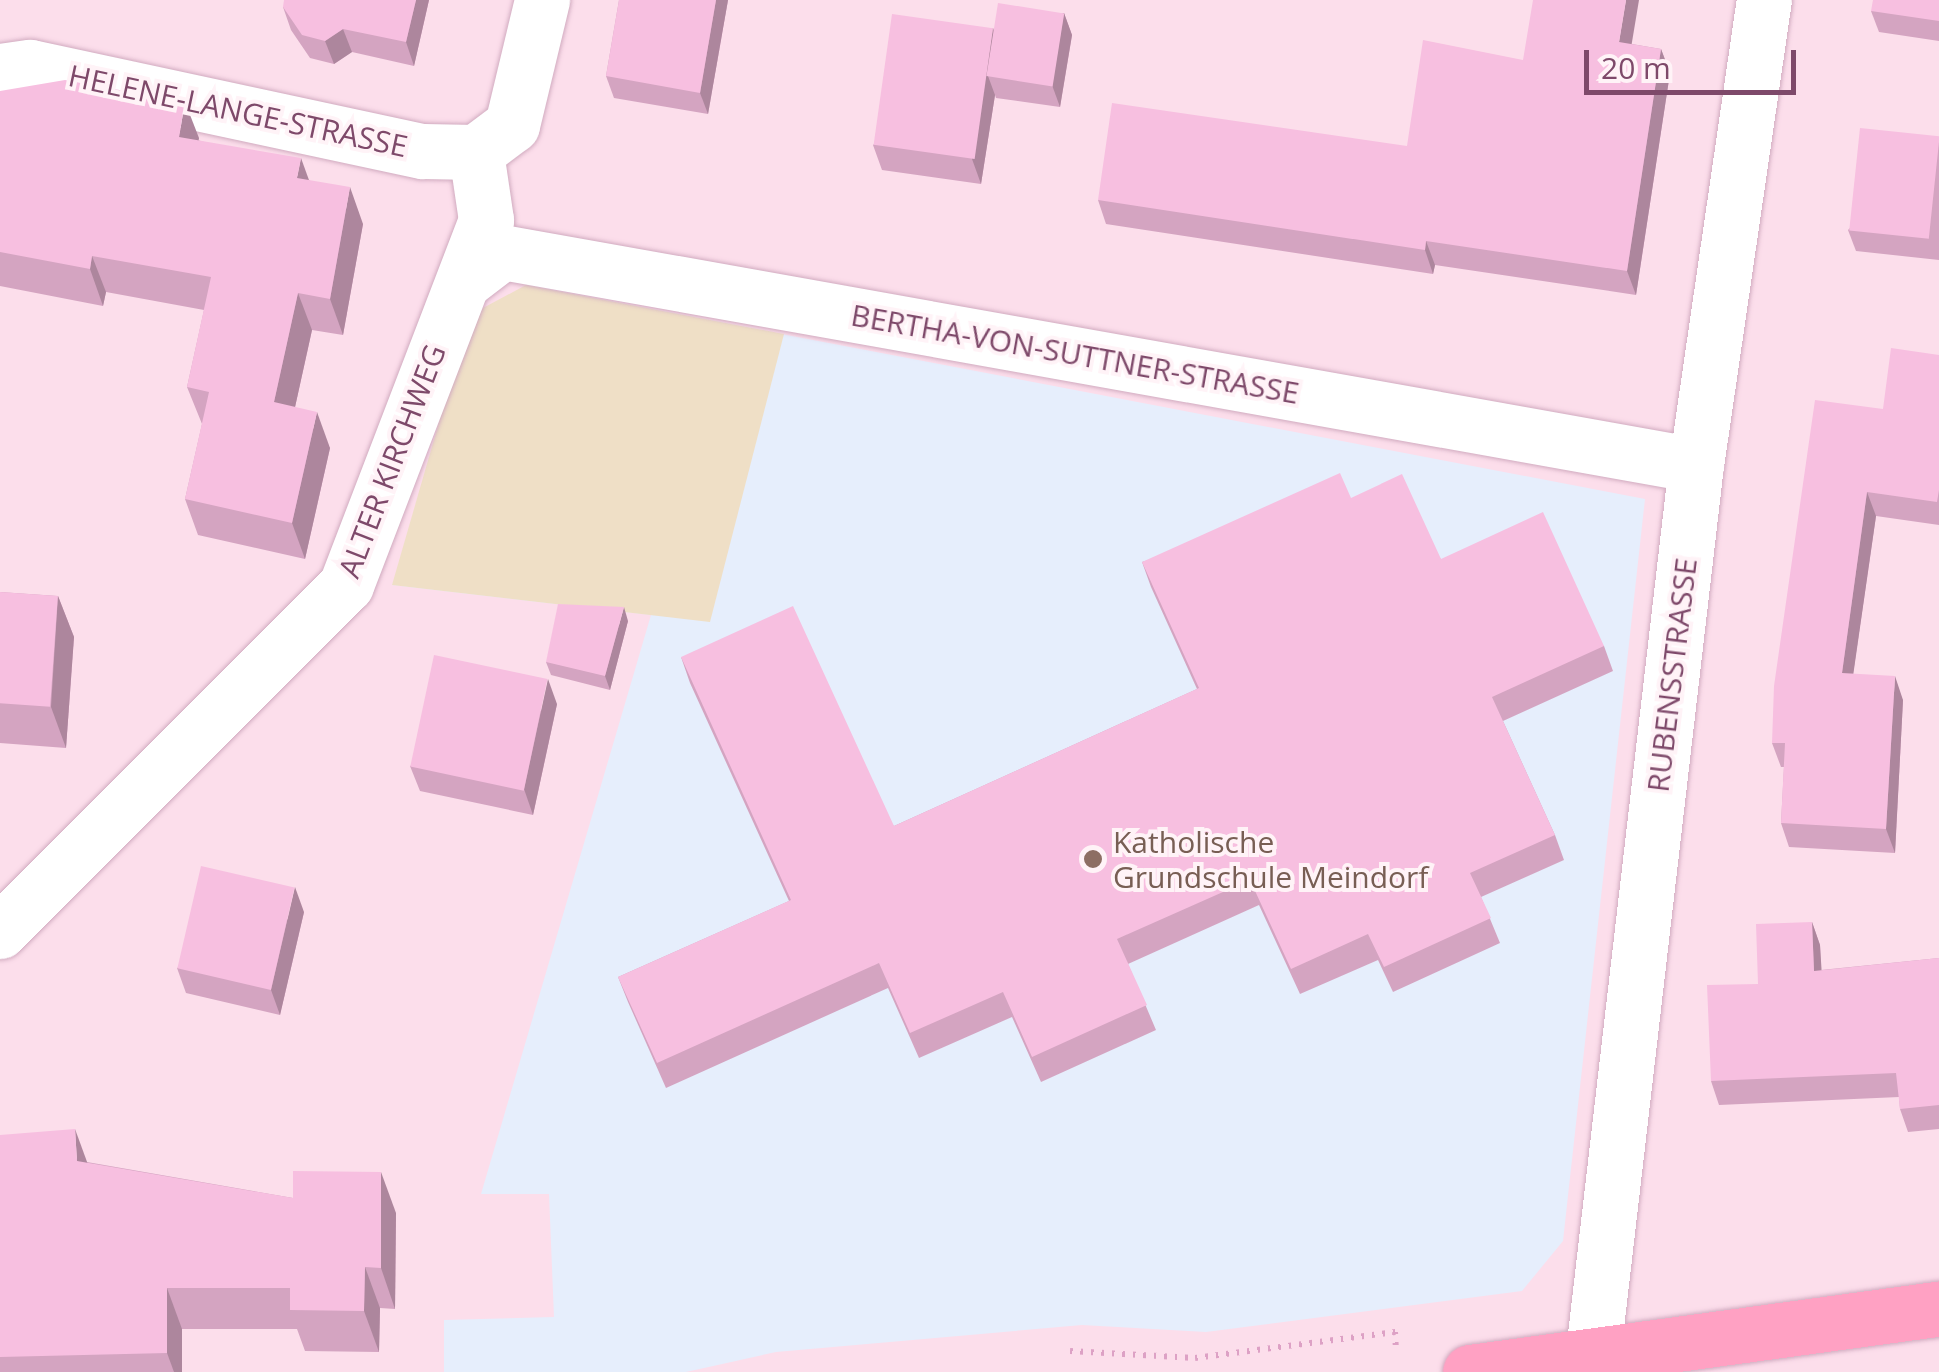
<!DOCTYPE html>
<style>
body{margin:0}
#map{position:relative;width:1939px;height:1372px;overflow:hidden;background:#feeaf2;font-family:"Open Sans",sans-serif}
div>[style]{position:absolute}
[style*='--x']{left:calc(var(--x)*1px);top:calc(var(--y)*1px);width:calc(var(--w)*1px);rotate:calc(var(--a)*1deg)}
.residential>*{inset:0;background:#fcdeeb;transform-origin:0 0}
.education>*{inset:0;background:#e6eefc}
.green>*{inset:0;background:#efdfc6}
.path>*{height:6px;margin-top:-3px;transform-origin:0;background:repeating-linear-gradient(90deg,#dda1c5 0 2.5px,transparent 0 10.5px)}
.roads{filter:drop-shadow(0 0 2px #d1abc0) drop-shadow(0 0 2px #d1abc0)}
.minor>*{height:55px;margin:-27.5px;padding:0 27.5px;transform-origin:27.5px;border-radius:27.5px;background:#fff}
.major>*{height:55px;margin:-27.5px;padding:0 27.5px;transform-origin:27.5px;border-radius:27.5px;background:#ffa1c3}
.wall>*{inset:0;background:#d4a4c1}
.shaded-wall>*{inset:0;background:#ad869d}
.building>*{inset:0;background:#f7bfe0;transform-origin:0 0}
.dots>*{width:28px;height:28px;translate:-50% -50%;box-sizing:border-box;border:5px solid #fff3f7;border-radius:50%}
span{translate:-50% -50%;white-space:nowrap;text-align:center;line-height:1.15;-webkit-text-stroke:8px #fff3f7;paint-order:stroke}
.street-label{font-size:30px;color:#7e496a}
.education-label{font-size:30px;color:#785e54}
.left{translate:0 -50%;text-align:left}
.scale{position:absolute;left:1584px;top:50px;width:212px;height:45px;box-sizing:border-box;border:5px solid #7e496a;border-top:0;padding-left:12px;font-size:30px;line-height:35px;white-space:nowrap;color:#7e496a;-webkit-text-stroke:8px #fff3f7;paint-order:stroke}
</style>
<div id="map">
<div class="residential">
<div style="left:0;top:0;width:1939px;height:1372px"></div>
</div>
<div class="education">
<div style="clip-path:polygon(526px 285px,1645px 499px,1563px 1241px,1522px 1291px,1206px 1332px,1082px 1325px,776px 1352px,686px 1372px,444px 1372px,444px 1320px,554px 1317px,549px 1194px,481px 1194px,651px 615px,392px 585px)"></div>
</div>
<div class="green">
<div style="clip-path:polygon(526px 285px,784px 334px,710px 622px,392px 585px,470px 315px)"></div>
</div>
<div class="path">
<div style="--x:1070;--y:1351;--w:125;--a:3.2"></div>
<div style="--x:1195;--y:1358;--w:202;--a:-7.4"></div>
<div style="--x:1395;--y:1332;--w:18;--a:87"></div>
</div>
<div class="roads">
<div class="minor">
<div style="--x:0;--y:71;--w:30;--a:-8"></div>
<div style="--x:30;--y:67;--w:402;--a:12.1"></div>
<div style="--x:423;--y:151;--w:53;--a:1.1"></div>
<div style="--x:476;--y:152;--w:45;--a:-36.9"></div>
<div style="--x:512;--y:125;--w:129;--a:-76.5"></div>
<div style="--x:463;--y:282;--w:49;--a:-37.6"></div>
<div style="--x:502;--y:252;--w:1213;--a:10.11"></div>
<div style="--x:0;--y:931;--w:489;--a:-45"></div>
<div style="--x:346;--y:585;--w:391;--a:-69"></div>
<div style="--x:486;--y:220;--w:69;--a:-98.4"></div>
<div style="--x:1593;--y:1352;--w:893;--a:-83.38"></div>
<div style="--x:1696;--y:465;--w:470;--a:-81.7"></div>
</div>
<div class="major">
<div style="--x:1470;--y:1372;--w:473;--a:-7.7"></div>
</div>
</div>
<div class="wall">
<div style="clip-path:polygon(429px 0,414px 66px,352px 52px,334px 64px,310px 58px,291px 30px,283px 7px)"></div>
<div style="clip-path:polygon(619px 0,728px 0,708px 114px,614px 98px,606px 76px)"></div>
<div style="clip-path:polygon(1939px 0,1939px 41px,1879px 32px,1871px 11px)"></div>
<div style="clip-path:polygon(1064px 13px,1072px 35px,1060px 107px,996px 98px,995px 95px,981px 184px,882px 170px,873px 145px,993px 28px,994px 32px)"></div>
<div style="clip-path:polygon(1632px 44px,1661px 49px,1670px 73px,1636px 295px,1435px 265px,1433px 274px,1106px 224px,1098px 200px,1407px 146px,1523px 60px)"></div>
<div style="clip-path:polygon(0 91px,199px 138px,198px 140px,309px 180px,363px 224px,343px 335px,312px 330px,295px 407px,330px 448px,305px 559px,198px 535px,185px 499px,202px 424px,187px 387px,204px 310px,106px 292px,103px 306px,0 286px)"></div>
<div style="clip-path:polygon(1939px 137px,1939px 260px,1856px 251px,1848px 230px)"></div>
<div style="clip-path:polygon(1939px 355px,1939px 525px,1876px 516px,1853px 674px,1903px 700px,1895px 853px,1789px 847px,1781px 823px,1784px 767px,1781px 767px,1772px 743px,1883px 409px)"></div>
<div style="clip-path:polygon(1351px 498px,1441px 559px,1604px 646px,1613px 671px,1503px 721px,1555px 835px,1564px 860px,1481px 897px,1500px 943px,1393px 992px,1378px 960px,1300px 994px,1259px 905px,1128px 964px,1156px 1030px,1041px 1082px,1012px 1017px,919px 1058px,888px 988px,666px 1088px,628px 1002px,618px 977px,789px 901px,690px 683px,681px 657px,894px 826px,1197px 689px,1151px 587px,1142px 562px)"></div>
<div style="clip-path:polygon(0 592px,58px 596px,74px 637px,66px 748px,0 743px)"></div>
<div style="clip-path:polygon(628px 621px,610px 690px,551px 675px,546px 662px)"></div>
<div style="clip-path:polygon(557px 704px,533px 815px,420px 791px,410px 766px)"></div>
<div style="clip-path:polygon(304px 912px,280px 1015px,186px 993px,177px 968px)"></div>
<div style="clip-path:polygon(1812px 922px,1820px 945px,1821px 970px,1939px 958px,1939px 1129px,1908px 1132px,1900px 1109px,1899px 1097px,1719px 1105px,1711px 1081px,1758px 984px)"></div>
<div style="clip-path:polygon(0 1135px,87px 1162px,293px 1198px,396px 1213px,395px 1309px,380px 1308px,379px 1352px,305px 1351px,297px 1329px,182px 1329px,182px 1372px,0 1372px)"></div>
</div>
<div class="shaded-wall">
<div style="clip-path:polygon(416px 0,429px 0,414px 66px,406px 42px)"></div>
<div style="clip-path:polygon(716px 0,728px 0,708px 114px,700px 93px)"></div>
<div style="clip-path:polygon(1626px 0,1639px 0,1628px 66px,1619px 42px)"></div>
<div style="clip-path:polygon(1064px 13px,1072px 35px,1060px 107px,1052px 85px)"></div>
<div style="clip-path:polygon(993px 28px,1002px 54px,988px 76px,995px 95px,981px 184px,972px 159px)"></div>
<div style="clip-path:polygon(343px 29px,352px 52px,334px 64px,325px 41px)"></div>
<div style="clip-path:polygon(1661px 49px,1670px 73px,1636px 295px,1627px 271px)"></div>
<div style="clip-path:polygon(185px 102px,199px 138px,192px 173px,179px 137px)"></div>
<div style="clip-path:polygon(301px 158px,314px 194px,297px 178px)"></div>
<div style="clip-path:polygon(350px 187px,363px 224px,343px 335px,330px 299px)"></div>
<div style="clip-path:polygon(1426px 241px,1435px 265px,1433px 274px,1425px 250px)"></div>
<div style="clip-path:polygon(92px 256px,106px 292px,103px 306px,90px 269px)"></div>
<div style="clip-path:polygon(298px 293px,312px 330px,288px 439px,274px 402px)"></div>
<div style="clip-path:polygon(317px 412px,330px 448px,305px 559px,292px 523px)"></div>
<div style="clip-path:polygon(1867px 492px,1876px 516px,1850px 697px,1842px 673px)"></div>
<div style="clip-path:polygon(58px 596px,74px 637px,66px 748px,51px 707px)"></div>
<div style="clip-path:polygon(624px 607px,628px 621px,610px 690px,605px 676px)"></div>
<div style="clip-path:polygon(1895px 676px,1903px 700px,1895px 853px,1886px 829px)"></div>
<div style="clip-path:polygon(548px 679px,557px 704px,533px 815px,524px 789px)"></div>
<div style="clip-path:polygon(295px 887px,304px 912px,280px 1015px,271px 990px)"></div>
<div style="clip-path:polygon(1812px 922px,1820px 945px,1823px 994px,1814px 971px)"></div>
<div style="clip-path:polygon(75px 1129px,90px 1170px,77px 1161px)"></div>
<div style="clip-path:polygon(381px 1172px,396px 1213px,395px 1309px,381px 1268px)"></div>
<div style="clip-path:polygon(365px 1267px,380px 1308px,379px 1352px,364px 1311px)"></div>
<div style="clip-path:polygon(167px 1288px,182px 1329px,182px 1372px,174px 1372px,167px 1353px)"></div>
</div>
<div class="building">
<div style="clip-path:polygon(284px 0,416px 0,406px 42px,343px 29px,325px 41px,302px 35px,283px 7px)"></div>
<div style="clip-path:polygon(619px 0,716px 0,700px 93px,606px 76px)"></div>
<div style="clip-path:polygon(1533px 0,1626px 0,1619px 42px,1661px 49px,1627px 271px,1426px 241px,1425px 250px,1098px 200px,1112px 103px,1407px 146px,1423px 40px,1523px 60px)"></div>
<div style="clip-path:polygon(1873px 0,1939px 0,1939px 21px,1871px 11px)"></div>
<div style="left:998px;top:3px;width:67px;height:74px;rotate:9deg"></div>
<div style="left:892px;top:14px;width:102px;height:132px;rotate:8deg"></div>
<div style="clip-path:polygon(65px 80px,185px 102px,179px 137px,301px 158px,297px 178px,350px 187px,330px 299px,298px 293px,274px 402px,317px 412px,292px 523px,185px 499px,209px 392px,187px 387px,211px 277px,92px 256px,90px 269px,0 252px,0 91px)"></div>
<div style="left:1860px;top:128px;width:80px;height:103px;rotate:6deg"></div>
<div style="clip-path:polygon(1891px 348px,1939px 355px,1939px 490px,1937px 502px,1867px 492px,1842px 673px,1895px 676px,1886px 829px,1781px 823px,1785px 743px,1772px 743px,1774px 686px,1815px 400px,1883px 409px)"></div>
<div style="clip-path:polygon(1340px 473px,1351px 498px,1402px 474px,1441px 559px,1543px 512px,1604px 646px,1492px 697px,1555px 835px,1470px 873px,1491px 918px,1384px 967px,1368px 934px,1291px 969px,1250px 880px,1117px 939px,1147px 1005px,1032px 1057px,1003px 992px,910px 1033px,879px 963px,657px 1063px,618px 977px,791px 900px,681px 657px,793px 606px,894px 826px,1199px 688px,1142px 562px)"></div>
<div style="left:0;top:592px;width:58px;height:111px;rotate:4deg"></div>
<div style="clip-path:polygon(558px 604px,624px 607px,605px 676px,546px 662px)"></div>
<div style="left:434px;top:655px;width:116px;height:114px;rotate:12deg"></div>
<div style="left:201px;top:866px;width:96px;height:105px;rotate:13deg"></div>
<div style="clip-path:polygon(1812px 922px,1814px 971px,1939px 958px,1939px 1105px,1900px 1109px,1896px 1073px,1711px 1081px,1707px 985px,1758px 984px,1756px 924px)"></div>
<div style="clip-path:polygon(75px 1129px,77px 1161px,293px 1198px,293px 1171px,381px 1172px,381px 1268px,365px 1267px,364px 1311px,290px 1310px,290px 1288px,167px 1288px,167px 1353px,0 1357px,0 1135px)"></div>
</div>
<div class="dots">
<div style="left:1093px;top:859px;background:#8d6e63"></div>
</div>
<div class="street-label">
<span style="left:238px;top:111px;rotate:12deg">HELENE-LANGE-STRASSE</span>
<span style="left:1075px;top:354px;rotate:10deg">BERTHA-VON-SUTTNER-STRASSE</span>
<span style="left:392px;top:461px;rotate:-69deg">ALTER KIRCHWEG</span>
<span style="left:1672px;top:675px;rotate:-83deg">RUBENSSTRASSE</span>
</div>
<div class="education-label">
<span class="left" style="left:1113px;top:859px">Katholische<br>Grundschule Meindorf</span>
</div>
<div class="scale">20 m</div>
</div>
